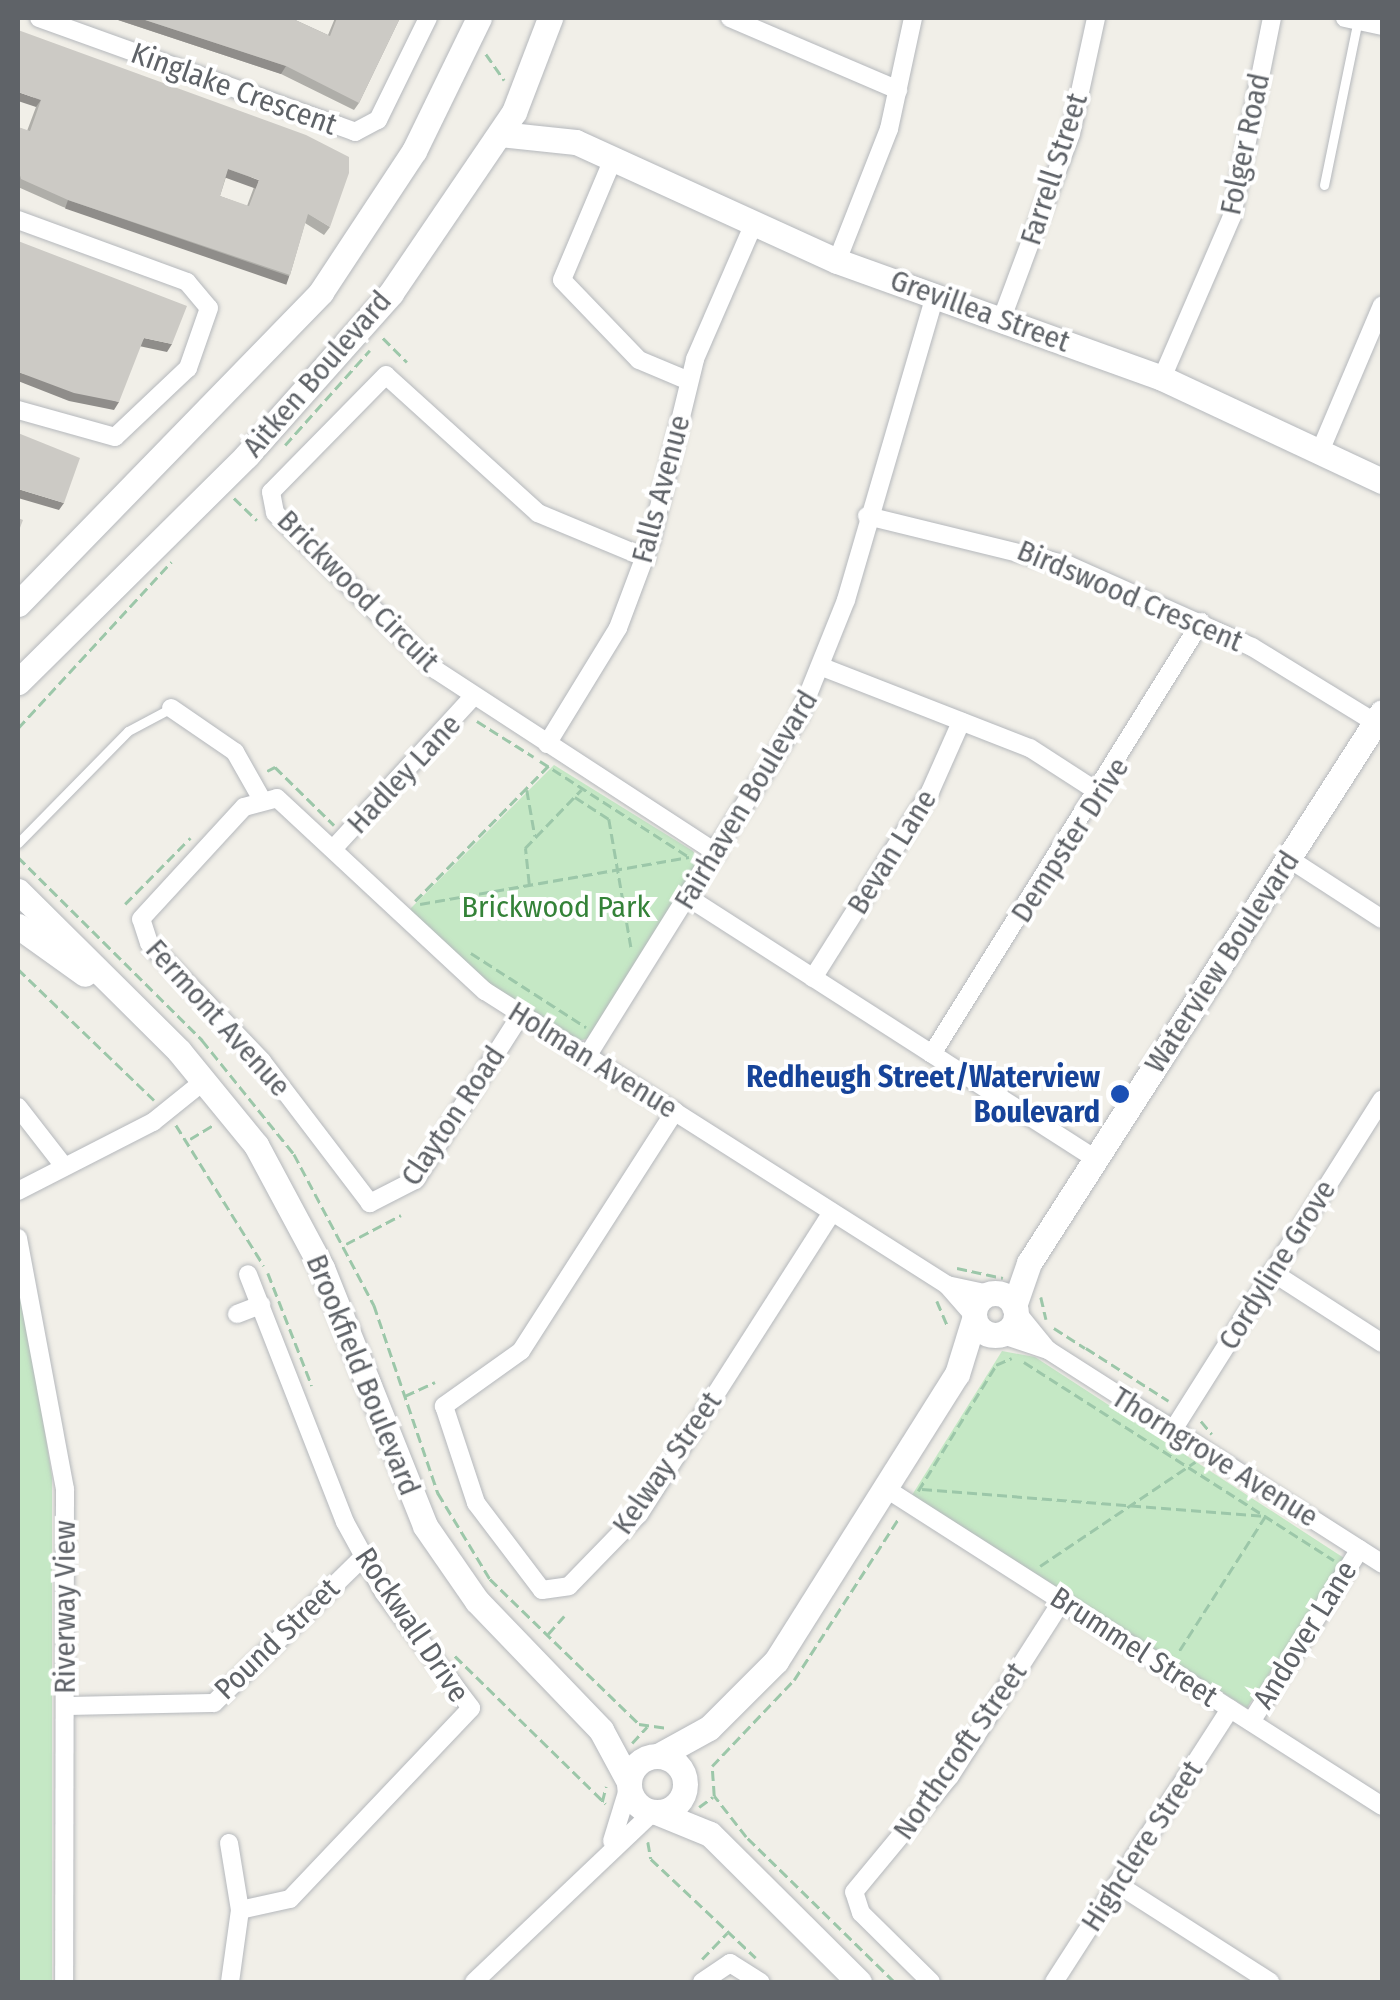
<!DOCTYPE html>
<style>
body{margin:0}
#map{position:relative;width:1400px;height:2000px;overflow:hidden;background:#f1efe8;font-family:"Fira Sans Condensed",sans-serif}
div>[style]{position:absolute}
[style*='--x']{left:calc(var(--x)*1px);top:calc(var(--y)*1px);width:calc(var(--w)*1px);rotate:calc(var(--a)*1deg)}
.green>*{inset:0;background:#c5e8c5}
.path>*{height:2.5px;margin-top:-1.25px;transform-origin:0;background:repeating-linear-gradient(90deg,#9cc7a9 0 10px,transparent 0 15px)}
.roads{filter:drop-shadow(0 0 2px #b5b8bc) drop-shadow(0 0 2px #b5b8bc)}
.lane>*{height:9px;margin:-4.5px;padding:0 4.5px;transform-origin:4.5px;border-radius:4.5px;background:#fff}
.street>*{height:18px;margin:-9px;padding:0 9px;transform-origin:9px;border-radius:9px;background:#fff}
.secondary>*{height:25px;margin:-12.5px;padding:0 12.5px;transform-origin:12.5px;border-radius:12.5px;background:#fff}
.secondary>.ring{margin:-12.5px;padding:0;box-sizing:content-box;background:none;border:25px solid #fff;border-radius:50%}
.wall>*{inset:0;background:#afaea9}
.shaded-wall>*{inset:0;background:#8f8d8a;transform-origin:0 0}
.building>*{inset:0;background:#cccac5}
.dots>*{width:28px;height:28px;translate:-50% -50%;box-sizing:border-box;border:5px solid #fff;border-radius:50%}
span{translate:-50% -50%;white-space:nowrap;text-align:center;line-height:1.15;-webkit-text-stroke:8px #fff;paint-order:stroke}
.street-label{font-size:30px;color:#5f6368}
.park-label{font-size:30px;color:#348238}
.transit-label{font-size:30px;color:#164399;font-weight:700}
.right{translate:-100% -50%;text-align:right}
.frame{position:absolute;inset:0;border:20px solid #5f6368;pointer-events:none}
</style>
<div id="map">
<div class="green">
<div style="clip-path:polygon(554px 765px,693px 851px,702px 867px,593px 1037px,575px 1042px,482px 979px,408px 911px)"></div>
<div style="clip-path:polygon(18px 1261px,52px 1477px,52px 1982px,18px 1982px)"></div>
<div style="clip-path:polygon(1002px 1351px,1035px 1357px,1344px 1558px,1247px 1708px,912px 1495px)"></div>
</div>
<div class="path">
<div style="--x:486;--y:54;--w:32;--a:55"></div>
<div style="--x:383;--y:338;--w:34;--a:45"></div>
<div style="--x:285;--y:445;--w:127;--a:-48.2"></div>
<div style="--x:234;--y:498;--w:32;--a:44"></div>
<div style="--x:477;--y:721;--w:67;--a:32.3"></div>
<div style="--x:18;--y:728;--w:226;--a:-47.3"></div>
<div style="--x:540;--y:761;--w:177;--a:32.8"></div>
<div style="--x:267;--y:771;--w:9;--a:-27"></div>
<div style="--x:275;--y:767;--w:83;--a:44.5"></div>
<div style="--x:527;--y:790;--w:47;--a:80.1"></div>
<div style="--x:575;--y:797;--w:40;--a:32.9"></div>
<div style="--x:609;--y:819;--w:130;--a:80.2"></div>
<div style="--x:18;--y:857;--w:260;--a:44.8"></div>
<div style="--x:202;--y:1040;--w:146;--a:51.1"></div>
<div style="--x:294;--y:1154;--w:171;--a:62.1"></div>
<div style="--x:374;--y:1305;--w:199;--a:71.2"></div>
<div style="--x:438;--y:1493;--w:100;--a:58.8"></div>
<div style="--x:490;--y:1579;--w:208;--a:44.2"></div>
<div style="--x:639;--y:1724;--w:27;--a:8"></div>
<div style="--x:529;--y:884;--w:36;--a:-96"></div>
<div style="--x:525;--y:848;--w:81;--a:-46"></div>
<div style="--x:415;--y:901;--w:190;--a:-45.4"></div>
<div style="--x:125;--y:904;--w:93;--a:-45.4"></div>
<div style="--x:420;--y:904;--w:273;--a:-9.9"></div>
<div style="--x:471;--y:953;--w:137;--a:32.8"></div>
<div style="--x:18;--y:969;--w:189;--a:43.9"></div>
<div style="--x:176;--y:1125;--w:166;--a:58"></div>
<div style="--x:190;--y:1139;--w:27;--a:-31"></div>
<div style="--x:346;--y:1244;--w:62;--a:-27.8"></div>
<div style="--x:957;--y:1268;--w:47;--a:12.3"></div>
<div style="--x:268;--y:1273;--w:121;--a:68.7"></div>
<div style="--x:1041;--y:1297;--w:23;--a:77"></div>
<div style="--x:937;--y:1301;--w:28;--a:67"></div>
<div style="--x:1054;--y:1328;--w:37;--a:33"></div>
<div style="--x:1086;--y:1348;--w:98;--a:32.6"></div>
<div style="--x:1024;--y:1362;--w:368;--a:32.6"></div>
<div style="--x:405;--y:1396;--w:33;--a:-25"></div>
<div style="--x:1201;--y:1421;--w:17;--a:50"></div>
<div style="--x:922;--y:1489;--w:345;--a:4.5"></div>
<div style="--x:1266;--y:1516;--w:161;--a:122.6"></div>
<div style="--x:918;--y:1491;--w:148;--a:-58.2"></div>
<div style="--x:996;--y:1365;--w:17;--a:-24"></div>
<div style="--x:1040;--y:1566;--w:187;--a:-33.9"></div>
<div style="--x:548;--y:1634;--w:24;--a:-48"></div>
<div style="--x:455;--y:1656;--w:211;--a:44.4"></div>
<div style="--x:632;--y:1743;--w:22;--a:-47"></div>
<div style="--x:602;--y:1802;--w:16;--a:-76"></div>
<div style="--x:699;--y:1807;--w:17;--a:-36"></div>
<div style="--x:648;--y:1842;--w:17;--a:80"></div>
<div style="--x:651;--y:1859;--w:144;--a:43.3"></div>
<div style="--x:702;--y:1959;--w:36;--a:-46"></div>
<div style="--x:894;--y:1982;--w:207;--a:-135.6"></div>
<div style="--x:746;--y:1837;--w:52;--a:-128"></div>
<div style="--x:714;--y:1796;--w:30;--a:-94"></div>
<div style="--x:712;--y:1766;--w:119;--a:-46.4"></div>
<div style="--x:794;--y:1680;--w:193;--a:-57.1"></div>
</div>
<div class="roads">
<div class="lane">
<div style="--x:1324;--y:185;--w:168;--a:-78.4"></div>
<div style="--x:18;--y:843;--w:157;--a:-45.5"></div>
<div style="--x:128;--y:731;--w:49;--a:-28.1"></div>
</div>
<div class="street">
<div style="--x:39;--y:18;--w:336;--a:19.8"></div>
<div style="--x:355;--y:132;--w:26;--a:-28"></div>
<div style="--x:378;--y:120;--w:114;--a:-63.9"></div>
<div style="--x:730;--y:18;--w:183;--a:23.2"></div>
<div style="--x:1345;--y:18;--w:38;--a:12"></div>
<div style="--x:613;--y:159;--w:131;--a:112.9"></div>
<div style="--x:562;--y:280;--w:111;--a:46.1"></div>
<div style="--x:639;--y:360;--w:54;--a:22.8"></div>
<div style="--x:18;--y:220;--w:180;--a:20.1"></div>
<div style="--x:187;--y:282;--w:34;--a:50"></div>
<div style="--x:209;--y:308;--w:64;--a:109.3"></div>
<div style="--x:188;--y:368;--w:100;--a:136.6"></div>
<div style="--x:115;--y:437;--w:101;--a:-164.4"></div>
<div style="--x:837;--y:261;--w:142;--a:-68.5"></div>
<div style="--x:889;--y:129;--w:114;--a:-77.8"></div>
<div style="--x:1002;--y:318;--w:197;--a:-69.5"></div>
<div style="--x:1071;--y:133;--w:118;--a:-77.7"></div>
<div style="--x:1162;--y:378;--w:176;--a:-66.6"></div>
<div style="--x:1232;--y:216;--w:202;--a:-78.6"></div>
<div style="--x:1321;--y:449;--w:156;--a:-67"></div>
<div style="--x:867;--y:516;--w:207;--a:13.7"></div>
<div style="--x:1068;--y:565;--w:201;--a:24"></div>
<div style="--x:1252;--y:647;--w:145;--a:31.5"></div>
<div style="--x:646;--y:558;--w:117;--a:-157.4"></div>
<div style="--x:538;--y:513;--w:205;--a:-137.8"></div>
<div style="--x:386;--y:375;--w:164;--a:134.5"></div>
<div style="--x:271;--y:492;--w:21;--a:79"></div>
<div style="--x:275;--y:513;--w:225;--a:44.3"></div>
<div style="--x:436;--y:670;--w:335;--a:33.1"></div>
<div style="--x:822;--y:667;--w:223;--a:21.3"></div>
<div style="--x:1030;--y:748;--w:85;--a:32.9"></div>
<div style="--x:171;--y:708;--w:78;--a:34.5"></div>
<div style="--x:235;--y:752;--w:53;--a:60.5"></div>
<div style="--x:547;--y:744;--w:136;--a:-58.5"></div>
<div style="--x:618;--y:628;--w:94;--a:-69.4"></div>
<div style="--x:651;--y:540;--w:186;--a:-76.3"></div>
<div style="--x:695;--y:359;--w:148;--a:-66.5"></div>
<div style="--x:333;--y:849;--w:207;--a:-47.4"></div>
<div style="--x:1288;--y:858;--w:112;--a:33"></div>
<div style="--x:689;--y:898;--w:483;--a:32.7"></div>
<div style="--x:813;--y:978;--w:220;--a:-57.8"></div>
<div style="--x:930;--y:792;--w:77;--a:-66.1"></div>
<div style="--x:520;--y:1016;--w:195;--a:122.6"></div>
<div style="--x:415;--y:1180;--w:51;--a:152.9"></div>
<div style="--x:370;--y:1203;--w:178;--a:-127.3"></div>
<div style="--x:262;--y:1061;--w:163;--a:-133.8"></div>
<div style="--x:149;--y:943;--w:25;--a:-108"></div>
<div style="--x:141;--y:919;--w:152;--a:-47.4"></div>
<div style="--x:244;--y:807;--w:34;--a:-15"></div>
<div style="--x:277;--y:798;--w:284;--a:42.9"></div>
<div style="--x:485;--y:991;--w:548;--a:32.47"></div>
<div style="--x:947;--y:1285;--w:41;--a:48.9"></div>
<div style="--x:932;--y:1054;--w:509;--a:-58.09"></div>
<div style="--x:586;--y:1058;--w:402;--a:-58"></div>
<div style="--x:799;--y:717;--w:126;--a:-68.1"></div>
<div style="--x:846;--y:600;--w:318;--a:-73.7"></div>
<div style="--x:18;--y:1107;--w:75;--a:52.1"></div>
<div style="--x:675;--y:1111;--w:285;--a:122.7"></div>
<div style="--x:521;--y:1351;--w:95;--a:144.5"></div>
<div style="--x:444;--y:1406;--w:102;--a:71.7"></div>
<div style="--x:476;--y:1503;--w:109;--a:52.8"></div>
<div style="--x:542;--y:1590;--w:27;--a:-8"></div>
<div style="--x:569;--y:1586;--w:100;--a:-45.8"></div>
<div style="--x:639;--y:1514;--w:358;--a:-57.4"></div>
<div style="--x:18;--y:1191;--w:152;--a:-27.1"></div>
<div style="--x:153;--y:1122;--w:67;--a:-38.9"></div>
<div style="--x:18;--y:1238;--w:255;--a:79.4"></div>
<div style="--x:65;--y:1489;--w:493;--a:90.1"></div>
<div style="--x:1272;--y:1272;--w:131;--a:32.8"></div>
<div style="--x:947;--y:1285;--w:43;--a:12.1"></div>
<div style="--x:1015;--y:1310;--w:49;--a:50.8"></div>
<div style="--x:237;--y:1314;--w:26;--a:-21"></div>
<div style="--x:1000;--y:1334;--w:51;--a:18.4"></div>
<div style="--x:1048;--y:1350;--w:397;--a:32.6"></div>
<div style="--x:1173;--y:1430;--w:391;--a:-57.7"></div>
<div style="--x:885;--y:1488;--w:590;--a:32.61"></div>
<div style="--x:65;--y:1706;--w:149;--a:-1.2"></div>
<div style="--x:214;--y:1703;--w:210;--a:-44.4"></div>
<div style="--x:1251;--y:1722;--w:204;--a:-57.8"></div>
<div style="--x:612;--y:1841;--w:58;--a:-72.8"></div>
<div style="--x:229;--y:1843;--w:68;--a:80.7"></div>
<div style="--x:1117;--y:1884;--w:182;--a:32.6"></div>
<div style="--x:230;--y:1982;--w:73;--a:-82.1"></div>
<div style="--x:240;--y:1910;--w:51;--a:-12.4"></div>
<div style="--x:290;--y:1899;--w:263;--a:-46.5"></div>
<div style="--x:471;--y:1708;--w:144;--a:-127.1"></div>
<div style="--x:384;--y:1593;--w:81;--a:-118.8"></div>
<div style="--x:345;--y:1522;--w:266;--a:-111.4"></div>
<div style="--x:474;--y:1982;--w:247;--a:-43.5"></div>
<div style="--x:702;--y:1982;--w:34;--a:-34"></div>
<div style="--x:730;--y:1963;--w:36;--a:32"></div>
<div style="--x:931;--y:1982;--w:98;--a:-135.4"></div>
<div style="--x:861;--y:1913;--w:22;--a:-108"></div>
<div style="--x:854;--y:1892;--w:151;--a:-50.4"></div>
<div style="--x:950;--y:1776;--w:208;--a:-57.4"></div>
<div style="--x:1054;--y:1982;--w:325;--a:-57.2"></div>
</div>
<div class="secondary">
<div style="--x:500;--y:134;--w:76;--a:6"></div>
<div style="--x:576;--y:142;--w:287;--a:24.5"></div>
<div style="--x:837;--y:261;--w:345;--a:19.8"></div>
<div style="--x:1162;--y:378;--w:243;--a:25.1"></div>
<div style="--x:18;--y:604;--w:435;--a:-45.8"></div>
<div style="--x:321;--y:292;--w:169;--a:-56.6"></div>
<div style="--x:414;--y:151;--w:148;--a:-64"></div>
<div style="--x:18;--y:682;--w:321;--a:-44.7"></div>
<div style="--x:246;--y:456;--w:218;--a:-48.3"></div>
<div style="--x:391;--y:293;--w:219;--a:-55.8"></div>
<div style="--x:514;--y:112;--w:101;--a:-69"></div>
<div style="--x:18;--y:891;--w:227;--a:44.8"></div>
<div style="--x:179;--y:1051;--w:122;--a:50.7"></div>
<div style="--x:256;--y:1145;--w:140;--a:61.8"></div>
<div style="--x:322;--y:1268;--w:278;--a:68.2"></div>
<div style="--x:425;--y:1526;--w:91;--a:55.3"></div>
<div style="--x:477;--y:1601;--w:179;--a:46.1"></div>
<div style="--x:601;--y:1730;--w:59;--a:61.7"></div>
<div style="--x:18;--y:926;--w:82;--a:35.6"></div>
<div class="ring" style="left:974px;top:1293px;width:17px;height:17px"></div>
<div style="--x:1014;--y:1306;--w:46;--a:-70.8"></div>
<div style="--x:1029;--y:1263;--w:654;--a:-57.35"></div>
<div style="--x:658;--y:1756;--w:58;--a:-28.8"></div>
<div style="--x:709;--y:1728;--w:95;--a:-45"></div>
<div style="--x:776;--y:1661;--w:339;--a:-57.8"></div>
<div style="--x:957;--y:1374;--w:58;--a:-72.8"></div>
<div class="ring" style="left:629px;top:1756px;width:31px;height:31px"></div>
<div style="--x:656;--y:1812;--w:58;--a:22.2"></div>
<div style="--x:710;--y:1834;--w:210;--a:44.8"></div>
</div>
</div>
<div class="wall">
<div style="clip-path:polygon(112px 18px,291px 18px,328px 35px,335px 18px,400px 18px,359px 103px,354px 110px,281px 74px)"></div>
<div style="clip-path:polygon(evenodd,18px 30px,330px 227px,324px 235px,305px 223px,290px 275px,284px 282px,63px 207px,18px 187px,18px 127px,27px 131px,36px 107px,18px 30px,226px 177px,254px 187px,247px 206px,220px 196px,226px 177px)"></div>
</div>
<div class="shaded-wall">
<div style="clip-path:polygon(112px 18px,139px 18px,286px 66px,281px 74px)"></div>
<div style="clip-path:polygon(18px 92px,41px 100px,36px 107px,18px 101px)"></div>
<div style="left:228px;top:169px;width:33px;height:9px;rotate:20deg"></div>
<div style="left:68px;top:200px;width:234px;height:9px;rotate:19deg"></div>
<div style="clip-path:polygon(144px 338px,172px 344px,167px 352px,139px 346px)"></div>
<div style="clip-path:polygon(18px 372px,119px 402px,114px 410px,69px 401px,18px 381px)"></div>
<div style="clip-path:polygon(18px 489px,64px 503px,59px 510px,18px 498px)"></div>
</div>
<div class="building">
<div style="clip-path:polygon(139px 18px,291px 18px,330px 36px,337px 18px,400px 18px,359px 103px,286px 66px)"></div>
<div style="clip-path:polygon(evenodd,18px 30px,306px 135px,349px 157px,349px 173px,330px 227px,308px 214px,290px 275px,68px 200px,21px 179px,18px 168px,18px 127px,30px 131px,41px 100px,18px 92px,18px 30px,228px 169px,259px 180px,249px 206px,220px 196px,228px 169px)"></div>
<div style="clip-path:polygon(18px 241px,187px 306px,172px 344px,144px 338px,119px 402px,74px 393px,18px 372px)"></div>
<div style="clip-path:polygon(18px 433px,80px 458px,64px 503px,18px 489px)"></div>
<div style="clip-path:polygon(18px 518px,23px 520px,18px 533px)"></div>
</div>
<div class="dots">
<div style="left:1120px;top:1094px;background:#1a4fb4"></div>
</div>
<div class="street-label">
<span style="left:234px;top:89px;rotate:20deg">Kinglake Crescent</span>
<span style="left:1245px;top:144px;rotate:-78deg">Folger Road</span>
<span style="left:1054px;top:169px;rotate:-72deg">Farrell Street</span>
<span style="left:980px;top:311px;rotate:20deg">Grevillea Street</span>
<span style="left:317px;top:374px;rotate:-49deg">Aitken Boulevard</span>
<span style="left:661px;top:489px;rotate:-75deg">Falls Avenue</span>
<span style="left:358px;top:591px;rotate:45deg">Brickwood Circuit</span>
<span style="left:1130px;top:596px;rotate:23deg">Birdswood Crescent</span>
<span style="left:404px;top:774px;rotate:-47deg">Hadley Lane</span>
<span style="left:746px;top:800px;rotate:-59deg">Fairhaven Boulevard</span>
<span style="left:1070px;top:840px;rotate:-57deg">Dempster Drive</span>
<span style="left:892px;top:852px;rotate:-58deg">Bevan Lane</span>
<span style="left:1222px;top:962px;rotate:-57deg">Waterview Boulevard</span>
<span style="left:218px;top:1018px;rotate:48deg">Fermont Avenue</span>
<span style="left:593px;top:1060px;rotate:32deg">Holman Avenue</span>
<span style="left:453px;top:1116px;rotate:-56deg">Clayton Road</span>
<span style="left:1277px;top:1265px;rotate:-58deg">Cordyline Grove</span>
<span style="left:363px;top:1375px;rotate:68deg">Brookfield Boulevard</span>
<span style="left:1215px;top:1457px;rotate:32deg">Thorngrove Avenue</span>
<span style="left:667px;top:1463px;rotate:-55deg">Kelway Street</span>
<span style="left:65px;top:1607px;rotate:-90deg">Riverway View</span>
<span style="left:412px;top:1625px;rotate:56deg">Rockwall Drive</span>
<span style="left:1305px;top:1635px;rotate:-58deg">Andover Lane</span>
<span style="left:277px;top:1639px;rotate:-44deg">Pound Street</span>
<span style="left:1134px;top:1647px;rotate:33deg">Brummel Street</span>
<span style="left:960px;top:1751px;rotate:-55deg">Northcroft Street</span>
<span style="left:1142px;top:1846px;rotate:-57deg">Highclere Street</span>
</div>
<div class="park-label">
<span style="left:556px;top:907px">Brickwood Park</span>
</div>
<div class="transit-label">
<span class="right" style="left:1100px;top:1094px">Redheugh Street/Waterview<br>Boulevard</span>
</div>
<div class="frame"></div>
</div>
